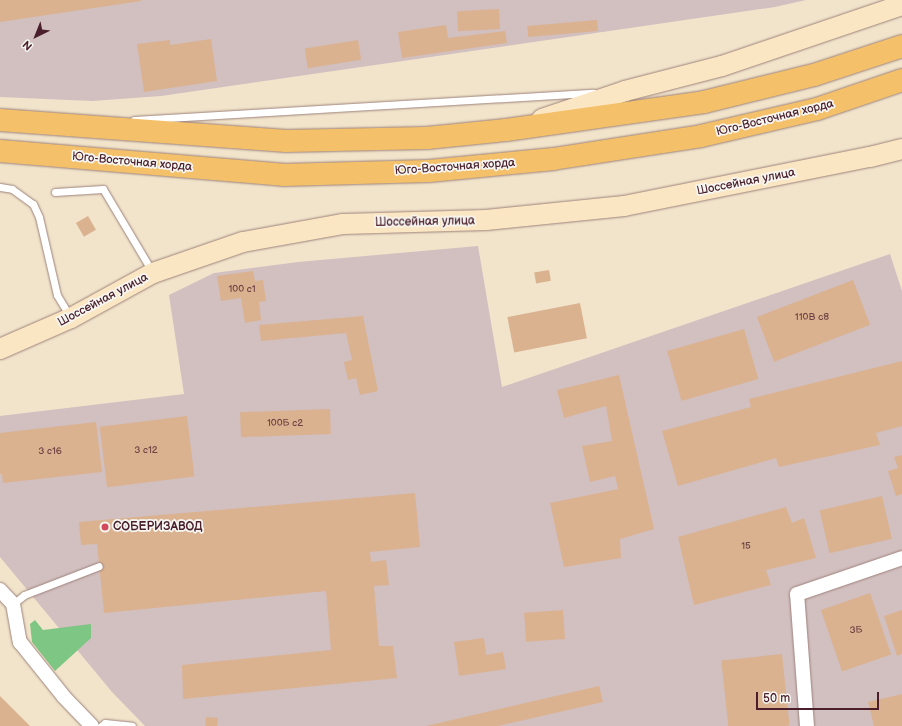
<!DOCTYPE html>
<meta charset="utf-8">
<style>
body{margin:0}
#map{position:relative;width:902px;height:726px;overflow:hidden;background:#f1e4cb;font-family:"Balsamiq Sans",sans-serif}
div>[style]{position:absolute}
[style*='--x']{left:calc(var(--x)*1px);top:calc(var(--y)*1px);width:calc(var(--w)*1px);rotate:calc(var(--a)*1deg)}
.industrial>*{inset:0;background:#d2bfc0}
.green>*{inset:0;background:#7dc683}
.building>*{inset:0;background:#dab290;transform-origin:0 0}
.roads{filter:drop-shadow(0 0 1px #9e827b) drop-shadow(0 0 1px #9e827b)}
.lane>*{height:7px;margin:-3.5px;padding:0 3.5px;transform-origin:3.5px;border-radius:3.5px;background:#fff}
.street>*{height:14px;margin:-7px;padding:0 7px;transform-origin:7px;border-radius:7px;background:#fff}
.secondary>*{height:20px;margin:-10px;padding:0 10px;transform-origin:10px;border-radius:10px;background:#fbe6c3}
.primary>*{height:22px;margin:-11px;padding:0 11px;transform-origin:11px;border-radius:11px;background:#f4c16a}
.dots>*{width:11px;height:11px;translate:-50% -50%;box-sizing:border-box;border:2px solid #f6f6f2;border-radius:50%}
span{translate:-50% -50%;white-space:nowrap;text-align:center;line-height:1.15;-webkit-text-stroke:3.5px #f6f6f2;paint-order:stroke}
.number-label{font-size:10px;color:#6e4444}
.number-label span{-webkit-text-stroke-width:0}
.street-label{font-size:12px;color:#4a1f2b}
.poi-label{font-size:12px;color:#4a1f2b;font-weight:700}
.left{translate:0 -50%;text-align:left}
.north{position:absolute;left:16px;top:16px;width:40px;height:40px;-webkit-text-stroke:3px #f6f6f2;paint-order:stroke;rotate:223deg;font-size:11px;font-weight:700;line-height:16px;text-align:center;color:#4a1f2b}
.north::after{content:'';display:block;margin:auto;width:14px;height:18px;background:#4a1f2b;clip-path:polygon(50% 0,100% 100%,50% 72%,0 100%)}
.scale{position:absolute;left:756px;top:692px;width:123px;height:18px;box-sizing:border-box;border:2px solid #4a1f2b;border-top:0;padding-left:5px;font-size:12px;line-height:14px;white-space:nowrap;color:#4a1f2b;-webkit-text-stroke:3px #f6f6f2;paint-order:stroke}
</style>
<div id="map">
<div class="industrial">
<div style="clip-path:polygon(0 0,806px 0,775px 7px,161px 96px,92px 101px,0 97px)"></div>
<div style="clip-path:polygon(478px 246px,502px 387px,890px 254px,902px 291px,902px 726px,145px 726px,112px 692px,0 557px,0 416px,184px 394px,169px 295px,214px 273px,298px 262px)"></div>
</div>
<div class="green">
<div style="clip-path:polygon(35px 620px,43px 630px,91px 624px,91px 638px,55px 671px,32px 642px,30px 624px)"></div>
</div>
<div class="building">
<div style="clip-path:polygon(0 0,141px 0,141px 1px,0 22px)"></div>
<div style="left:499px;top:9px;width:20px;height:42px;rotate:87deg"></div>
<div style="left:597px;top:20px;width:11px;height:70px;rotate:85deg"></div>
<div style="clip-path:polygon(446px 25px,448px 38px,505px 31px,507px 43px,402px 58px,398px 32px)"></div>
<div style="clip-path:polygon(211px 39px,217px 81px,144px 92px,137px 44px,170px 40px,170px 45px)"></div>
<div style="left:358px;top:40px;width:20px;height:54px;rotate:81deg"></div>
<div style="left:88px;top:216px;width:16px;height:14px;rotate:60deg"></div>
<div style="left:549px;top:270px;width:11px;height:15px;rotate:80deg"></div>
<div style="clip-path:polygon(253px 271px,255px 281px,263px 280px,266px 301px,259px 302px,261px 320px,245px 323px,241px 298px,221px 301px,217px 276px)"></div>
<div style="left:853px;top:280px;width:48px;height:103px;rotate:69deg"></div>
<div style="left:580px;top:303px;width:36px;height:74px;rotate:79deg"></div>
<div style="clip-path:polygon(363px 316px,378px 391px,360px 395px,356px 378px,348px 380px,344px 362px,352px 360px,346px 333px,261px 341px,259px 325px)"></div>
<div style="left:744px;top:329px;width:52px;height:80px;rotate:74deg"></div>
<div style="clip-path:polygon(902px 361px,902px 426px,876px 433px,880px 445px,779px 467px,776px 458px,678px 486px,662px 431px,751px 407px,749px 399px)"></div>
<div style="clip-path:polygon(619px 375px,654px 529px,620px 539px,621px 558px,564px 567px,550px 503px,618px 489px,615px 476px,590px 482px,582px 446px,612px 441px,606px 406px,564px 418px,557px 390px)"></div>
<div style="left:330px;top:409px;width:25px;height:90px;rotate:88deg"></div>
<div style="left:187px;top:416px;width:61px;height:88px;rotate:83deg"></div>
<div style="clip-path:polygon(96px 422px,102px 472px,3px 483px,2px 474px,0 474px,0 433px)"></div>
<div style="clip-path:polygon(902px 455px,902px 494px,896px 496px,888px 471px,898px 468px,894px 457px)"></div>
<div style="clip-path:polygon(415px 493px,420px 547px,370px 552px,371px 562px,386px 560px,389px 585px,374px 586px,379px 646px,393px 646px,397px 678px,183px 699px,182px 665px,331px 650px,326px 591px,104px 613px,97px 544px,81px 545px,79px 522px)"></div>
<div style="left:882px;top:496px;width:44px;height:64px;rotate:77deg"></div>
<div style="clip-path:polygon(786px 507px,792px 523px,804px 518px,816px 558px,766px 570px,771px 585px,694px 605px,678px 537px)"></div>
<div style="left:870px;top:593px;width:65px;height:52px;rotate:71deg"></div>
<div style="left:563px;top:610px;width:29px;height:39px;rotate:86deg"></div>
<div style="clip-path:polygon(902px 610px,902px 654px,897px 656px,884px 616px)"></div>
<div style="clip-path:polygon(484px 638px,486px 655px,503px 652px,506px 669px,459px 676px,454px 642px)"></div>
<div style="left:782px;top:654px;width:72px;height:61px;rotate:84deg"></div>
<div style="clip-path:polygon(599px 686px,603px 702px,498px 726px,426px 726px)"></div>
<div style="clip-path:polygon(902px 694px,902px 726px,874px 726px,868px 702px)"></div>
<div style="clip-path:polygon(0 696px,30px 726px,0 726px)"></div>
<div style="left:206px;top:717px;width:12px;height:9px;rotate:5deg"></div>
</div>
<div class="roads">
<div class="lane">
<div style="--x:134;--y:120;--w:460;--a:-3.4"></div>
<div style="--x:0;--y:187;--w:12;--a:9"></div>
<div style="--x:12;--y:189;--w:26;--a:36"></div>
<div style="--x:33;--y:204;--w:14;--a:65"></div>
<div style="--x:39;--y:217;--w:80;--a:77"></div>
<div style="--x:57;--y:295;--w:26;--a:59"></div>
<div style="--x:55;--y:192;--w:48;--a:-3.6"></div>
<div style="--x:103;--y:189;--w:98;--a:59.2"></div>
<div style="--x:13;--y:604;--w:14;--a:-39"></div>
<div style="--x:24;--y:595;--w:80;--a:-21.1"></div>
<div style="--x:101;--y:726;--w:5;--a:-37"></div>
<div style="--x:105;--y:723;--w:27;--a:6"></div>
</div>
<div class="street">
<div style="--x:0;--y:590;--w:19;--a:47"></div>
<div style="--x:13;--y:604;--w:39;--a:80"></div>
<div style="--x:20;--y:642;--w:70;--a:51.3"></div>
<div style="--x:64;--y:697;--w:40;--a:46"></div>
<div style="--x:807;--y:726;--w:132;--a:-94.3"></div>
<div style="--x:797;--y:594;--w:111;--a:-18.9"></div>
</div>
<div class="secondary">
<div style="--x:542;--y:119;--w:88;--a:-18.6"></div>
<div style="--x:625;--y:91;--w:100;--a:-14.5"></div>
<div style="--x:722;--y:66;--w:190;--a:-18.7"></div>
<div style="--x:0;--y:349;--w:77;--a:-23.6"></div>
<div style="--x:71;--y:318;--w:94;--a:-28.8"></div>
<div style="--x:153;--y:273;--w:95;--a:-19"></div>
<div style="--x:243;--y:242;--w:102;--a:-10.2"></div>
<div style="--x:343;--y:224;--w:143;--a:-1.6"></div>
<div style="--x:486;--y:220;--w:139;--a:-5.8"></div>
<div style="--x:624;--y:206;--w:251;--a:-11.3"></div>
<div style="--x:870;--y:157;--w:33;--a:-14"></div>
</div>
<div class="primary">
<div style="--x:0;--y:120;--w:287;--a:4.2"></div>
<div style="--x:286;--y:141;--w:141;--a:-1.2"></div>
<div style="--x:427;--y:138;--w:79;--a:-5.8"></div>
<div style="--x:506;--y:130;--w:200;--a:-8"></div>
<div style="--x:704;--y:102;--w:113;--a:-13.8"></div>
<div style="--x:814;--y:75;--w:93;--a:-18.2"></div>
<div style="--x:0;--y:151;--w:284;--a:4.8"></div>
<div style="--x:283;--y:175;--w:146;--a:-1.6"></div>
<div style="--x:429;--y:171;--w:125;--a:-5.5"></div>
<div style="--x:553;--y:159;--w:150;--a:-8.8"></div>
<div style="--x:701;--y:136;--w:119;--a:-13.1"></div>
<div style="--x:817;--y:109;--w:90;--a:-18.8"></div>
</div>
</div>
<div class="dots">
<div style="left:105px;top:527px;background:#d1495b"></div>
</div>
<div class="number-label">
<span style="left:242px;top:290px">100 с1</span>
<span style="left:812px;top:318px">110B c8</span>
<span style="left:285px;top:424px">100Б с2</span>
<span style="left:146px;top:451px">3 с12</span>
<span style="left:50px;top:452px">3 с16</span>
<span style="left:746px;top:547px">15</span>
<span style="left:856px;top:631px">3Б</span>
</div>
<div class="street-label">
<span style="left:775px;top:118px;rotate:-14deg">Юго-Восточная хорда</span>
<span style="left:132px;top:162px;rotate:5deg">Юго-Восточная хорда</span>
<span style="left:455px;top:167px;rotate:-4deg">Юго-Восточная хорда</span>
<span style="left:746px;top:182px;rotate:-11deg">Шоссейная улица</span>
<span style="left:425px;top:222px;rotate:-1deg">Шоссейная улица</span>
<span style="left:103px;top:300px;rotate:-28deg">Шоссейная улица</span>
</div>
<div class="poi-label">
<span class="left" style="left:113px;top:527px">СОБЕРИЗАВОД</span>
</div>
<div class="north">N</div>
<div class="scale">50 m</div>
</div>
